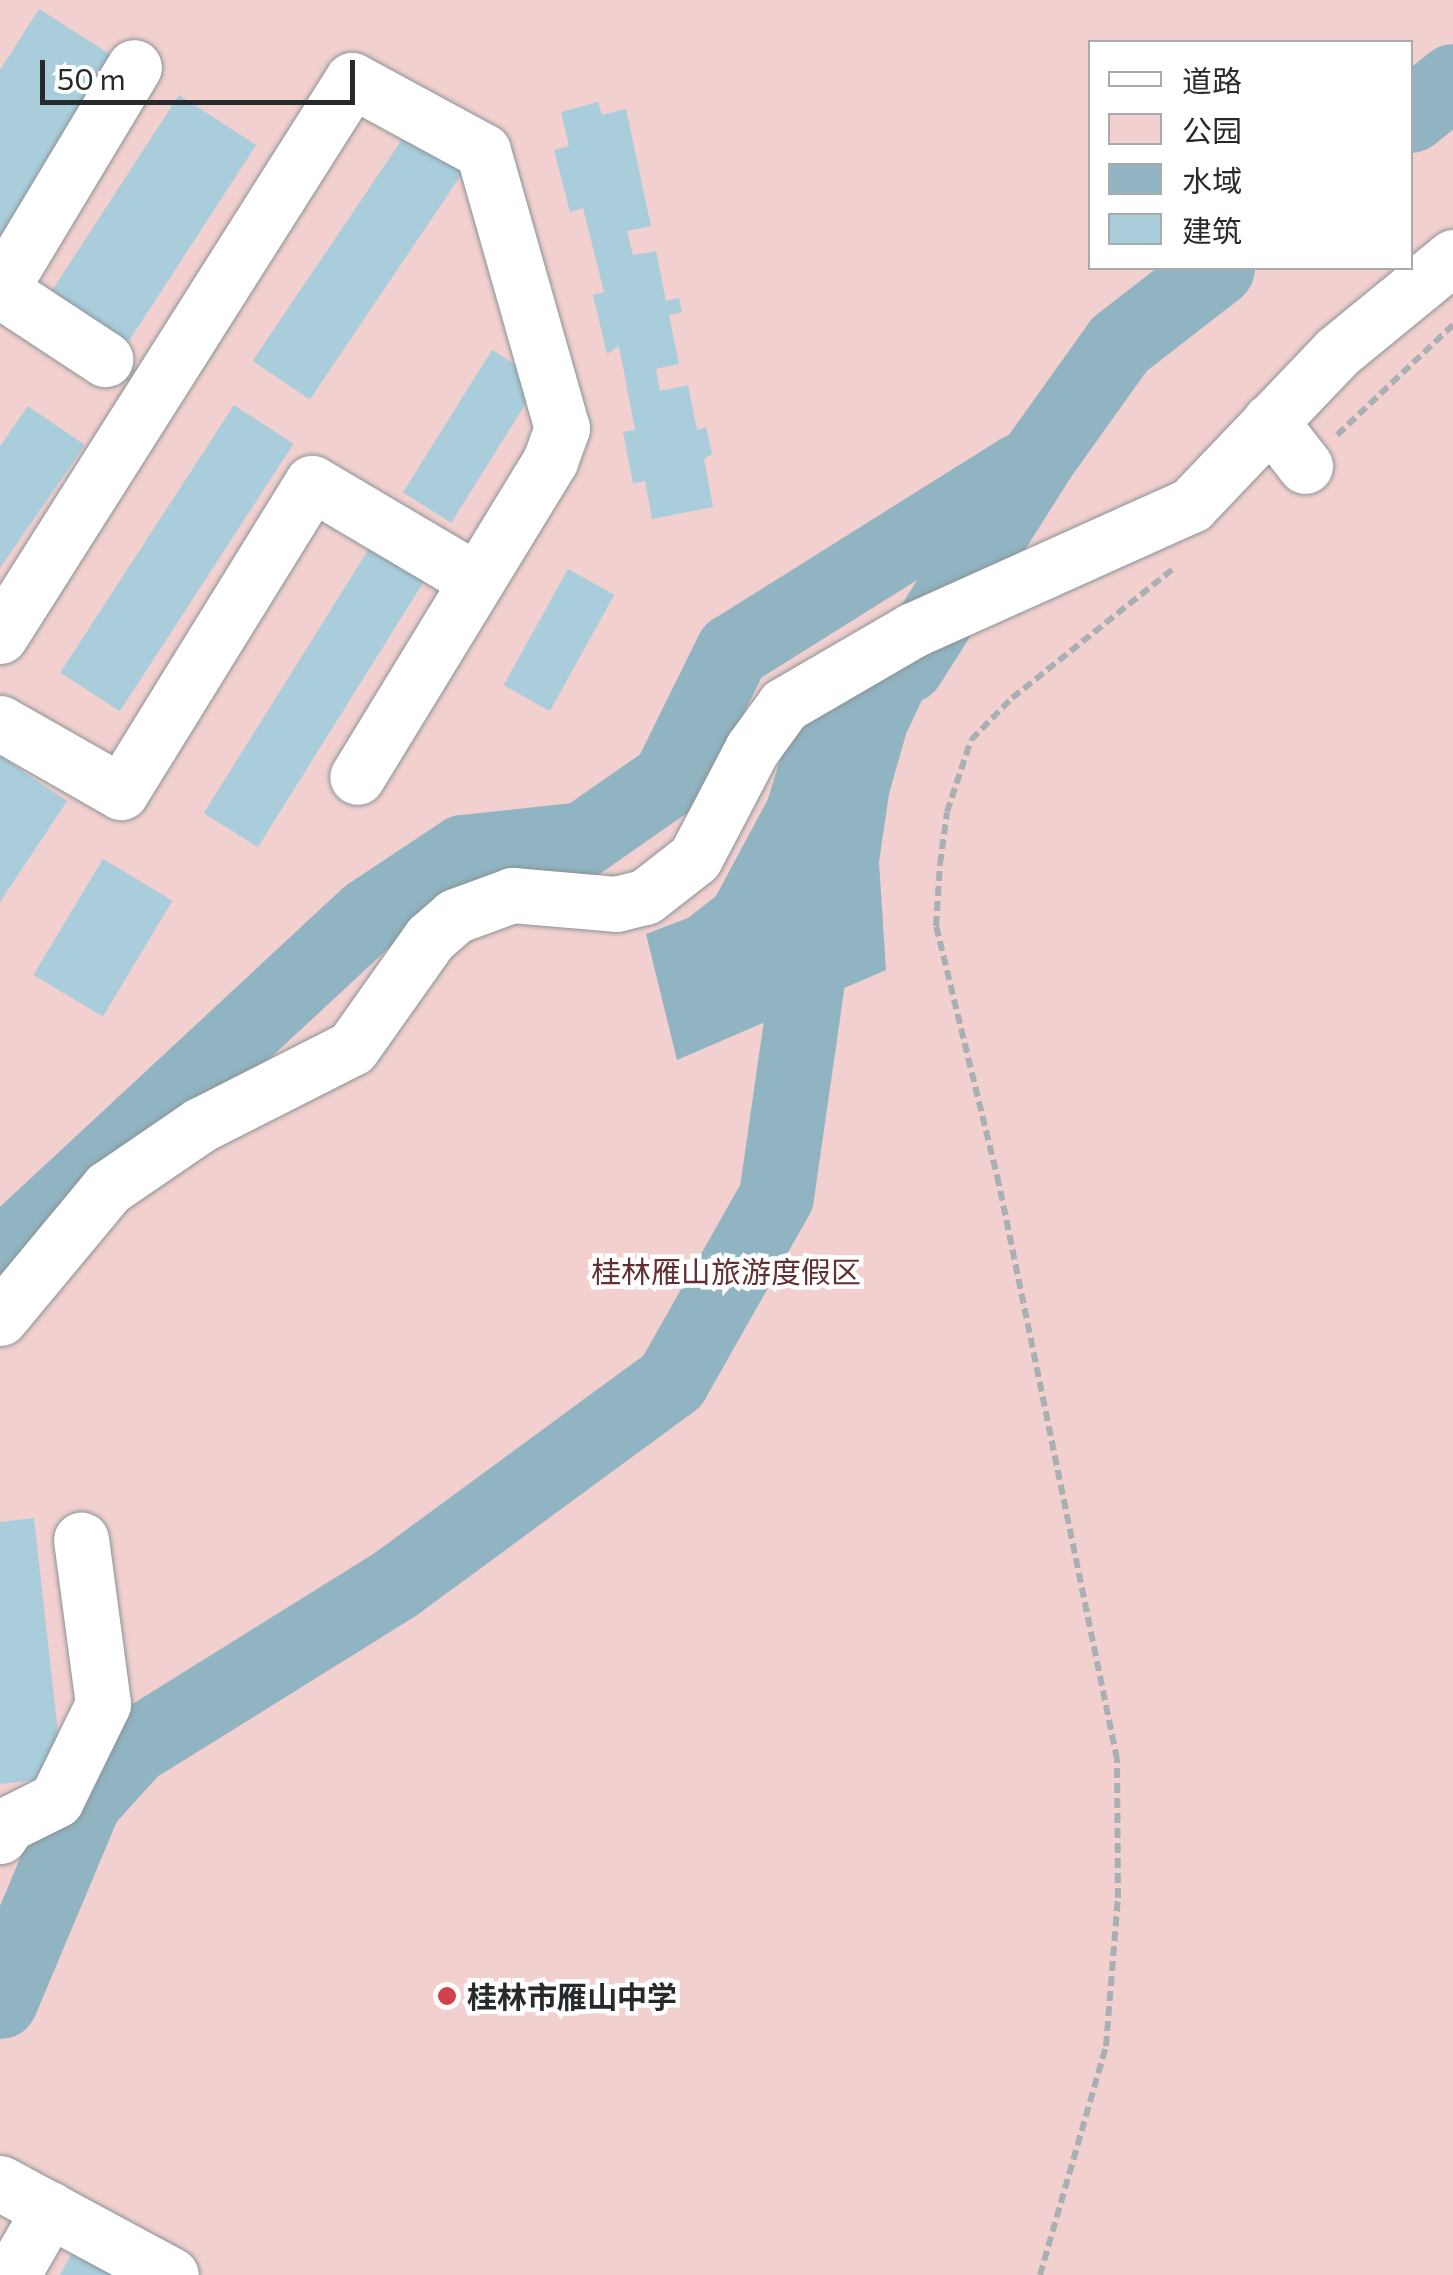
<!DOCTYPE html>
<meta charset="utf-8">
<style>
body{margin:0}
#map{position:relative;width:1453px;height:2275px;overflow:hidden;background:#ecf5f9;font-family:Commissioner,"Noto Sans SC",sans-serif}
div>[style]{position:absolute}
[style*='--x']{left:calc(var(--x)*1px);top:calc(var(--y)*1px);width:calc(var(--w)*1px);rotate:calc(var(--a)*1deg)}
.green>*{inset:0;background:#f2d0cf}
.water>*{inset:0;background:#90b4c1}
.river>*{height:75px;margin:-37.5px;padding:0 37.5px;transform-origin:37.5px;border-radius:37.5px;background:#90b4c1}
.building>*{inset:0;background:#a9cddb;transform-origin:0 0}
.path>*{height:6px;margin-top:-3px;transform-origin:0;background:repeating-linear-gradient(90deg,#a9b0b3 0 10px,transparent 0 15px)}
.roads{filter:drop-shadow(0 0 2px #8a9296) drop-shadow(0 0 2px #8a9296)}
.minor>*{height:55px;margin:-27.5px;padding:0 27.5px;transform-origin:27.5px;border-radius:27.5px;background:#fff}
.dots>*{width:28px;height:28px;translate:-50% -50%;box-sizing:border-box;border:5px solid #fff;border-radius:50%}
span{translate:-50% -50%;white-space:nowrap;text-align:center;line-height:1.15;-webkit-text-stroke:9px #fff;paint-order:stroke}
.park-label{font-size:30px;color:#633031}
.poi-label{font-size:30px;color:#272a2c;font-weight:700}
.left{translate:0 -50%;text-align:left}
.legend{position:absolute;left:1088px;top:40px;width:325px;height:230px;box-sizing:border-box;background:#fff;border:2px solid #a9aaab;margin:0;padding:12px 18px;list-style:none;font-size:30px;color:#272a2c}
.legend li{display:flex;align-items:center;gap:20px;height:50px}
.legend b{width:50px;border:2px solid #a9aaab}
.scale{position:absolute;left:40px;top:60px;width:315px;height:45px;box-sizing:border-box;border:5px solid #272a2c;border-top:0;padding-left:12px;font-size:30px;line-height:35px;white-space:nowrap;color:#272a2c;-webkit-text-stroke:8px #fff;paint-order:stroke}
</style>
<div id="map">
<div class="green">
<div style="clip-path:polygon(evenodd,0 0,1453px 0,1453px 2275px,0 2275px,0 0,1090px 42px,1410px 42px,1410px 268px,1090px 268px,1090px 42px)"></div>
</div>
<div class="water">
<div style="clip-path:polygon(950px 640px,906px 734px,889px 794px,879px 862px,886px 970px,677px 1060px,646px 934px,688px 918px,716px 896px,768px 799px,783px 750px,814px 700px)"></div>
</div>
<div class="river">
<div style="--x:1410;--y:115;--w:55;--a:-38.3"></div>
<div style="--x:907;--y:665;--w:244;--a:-57.7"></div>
<div style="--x:1037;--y:459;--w:141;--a:-54.5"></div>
<div style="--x:1119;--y:344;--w:124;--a:-37.8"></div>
<div style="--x:0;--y:1257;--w:502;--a:-42.9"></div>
<div style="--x:368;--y:915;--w:114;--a:-33.6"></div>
<div style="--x:463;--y:852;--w:121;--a:-6.2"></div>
<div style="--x:583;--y:839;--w:105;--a:-34.9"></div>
<div style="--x:669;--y:779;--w:143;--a:-63.8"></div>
<div style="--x:732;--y:651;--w:340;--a:-32.1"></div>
<div style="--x:0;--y:2001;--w:217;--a:-67.2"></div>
<div style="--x:84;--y:1801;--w:73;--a:-47.8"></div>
<div style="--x:133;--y:1747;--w:310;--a:-31.9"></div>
<div style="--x:396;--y:1583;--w:343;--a:-36.3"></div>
<div style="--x:672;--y:1380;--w:211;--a:-60.5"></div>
<div style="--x:776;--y:1196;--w:296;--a:-81.8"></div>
</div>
<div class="building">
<div style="clip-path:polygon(39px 9px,116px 58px,0 240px,0 70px)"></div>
<div style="left:179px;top:95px;width:92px;height:234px;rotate:33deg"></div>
<div style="clip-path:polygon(598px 102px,602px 115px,626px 109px,651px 226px,627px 231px,633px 255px,656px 251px,666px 301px,679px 298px,682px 312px,669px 315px,679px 364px,656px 369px,660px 391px,688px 385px,697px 430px,706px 427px,712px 454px,704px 459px,713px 507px,652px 519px,645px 481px,633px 484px,623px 432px,635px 430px,619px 346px,607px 354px,593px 295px,604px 292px,583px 208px,570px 212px,554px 150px,569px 146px,561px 112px)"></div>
<div style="left:407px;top:132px;width:69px;height:276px;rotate:34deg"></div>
<div style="left:492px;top:350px;width:57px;height:168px;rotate:32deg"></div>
<div style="left:234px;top:405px;width:71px;height:319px;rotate:33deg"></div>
<div style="clip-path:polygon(28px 406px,85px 445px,0 568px,0 446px)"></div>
<div style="left:370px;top:547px;width:64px;height:314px;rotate:32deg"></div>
<div style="left:568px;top:569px;width:53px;height:133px;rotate:29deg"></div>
<div style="clip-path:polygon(0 756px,67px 801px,0 902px)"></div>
<div style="left:103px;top:859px;width:81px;height:135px;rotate:31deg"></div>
<div style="clip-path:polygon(34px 1518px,63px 1777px,0 1784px,0 1522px)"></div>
<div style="clip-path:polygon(72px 2253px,113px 2275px,60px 2275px)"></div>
</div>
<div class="path">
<div style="--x:1337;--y:435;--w:160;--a:-43.5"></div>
<div style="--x:1040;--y:2275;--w:238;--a:-73.9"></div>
<div style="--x:1106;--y:2046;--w:148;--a:-85.4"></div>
<div style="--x:1118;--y:1898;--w:139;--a:-90.4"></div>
<div style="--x:1117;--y:1759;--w:587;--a:-101.6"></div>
<div style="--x:999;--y:1184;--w:266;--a:-103.7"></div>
<div style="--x:936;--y:926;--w:62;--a:-86.3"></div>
<div style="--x:940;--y:864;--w:52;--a:-82.3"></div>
<div style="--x:947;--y:812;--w:76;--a:-71.6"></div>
<div style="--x:971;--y:740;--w:59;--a:-45.7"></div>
<div style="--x:1012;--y:698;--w:206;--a:-38.7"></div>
</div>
<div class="roads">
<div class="minor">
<div style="--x:0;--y:290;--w:260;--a:-59"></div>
<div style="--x:0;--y:290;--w:126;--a:33.3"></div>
<div style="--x:1270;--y:421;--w:57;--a:52.1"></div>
<div style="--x:0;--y:636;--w:658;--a:-57.66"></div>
<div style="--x:352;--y:80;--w:149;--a:28.5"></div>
<div style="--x:483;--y:151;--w:288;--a:74.1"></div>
<div style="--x:562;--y:428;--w:35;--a:110"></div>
<div style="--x:550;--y:461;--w:370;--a:121.4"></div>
<div style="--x:0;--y:723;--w:139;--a:29.7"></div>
<div style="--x:121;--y:792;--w:363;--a:-58.3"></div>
<div style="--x:312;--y:483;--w:191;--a:30.6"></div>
<div style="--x:0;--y:1318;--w:169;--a:-50.3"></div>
<div style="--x:108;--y:1188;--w:112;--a:-34.4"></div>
<div style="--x:200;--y:1125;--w:170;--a:-26.9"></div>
<div style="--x:352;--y:1048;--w:135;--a:-54.7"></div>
<div style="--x:430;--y:938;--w:33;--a:-41"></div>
<div style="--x:455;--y:916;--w:61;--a:-20.2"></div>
<div style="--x:512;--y:895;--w:104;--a:4.9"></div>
<div style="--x:616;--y:904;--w:30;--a:-14"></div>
<div style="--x:645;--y:897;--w:63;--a:-38"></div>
<div style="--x:695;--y:858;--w:123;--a:-62.4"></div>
<div style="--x:752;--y:749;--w:54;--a:-54"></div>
<div style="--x:784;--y:705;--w:149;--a:-30.2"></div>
<div style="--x:913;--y:630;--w:305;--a:-24.2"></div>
<div style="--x:1191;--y:505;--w:211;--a:-46.3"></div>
<div style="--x:1337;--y:352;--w:150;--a:-39.3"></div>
<div style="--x:0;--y:1836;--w:14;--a:-56"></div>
<div style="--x:8;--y:1824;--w:54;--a:-26.6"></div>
<div style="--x:56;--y:1800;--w:107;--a:-63.9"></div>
<div style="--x:103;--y:1704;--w:166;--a:-97.6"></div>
<div style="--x:0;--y:2183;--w:194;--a:28.3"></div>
<div style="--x:12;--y:2275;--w:76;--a:-60.1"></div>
</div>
</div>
<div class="dots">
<div style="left:447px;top:1996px;background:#d1414d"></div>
</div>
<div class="park-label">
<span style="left:726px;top:1271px">桂林雁山旅游度假区</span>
</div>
<div class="poi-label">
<span class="left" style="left:467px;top:1996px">桂林市雁山中学</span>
</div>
<ul class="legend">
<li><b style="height:12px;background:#fff"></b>道路</li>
<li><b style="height:28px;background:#f2d0cf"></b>公园</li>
<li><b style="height:28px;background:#90b4c1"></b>水域</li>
<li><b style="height:28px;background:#a9cddb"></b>建筑</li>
</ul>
<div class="scale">50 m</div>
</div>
